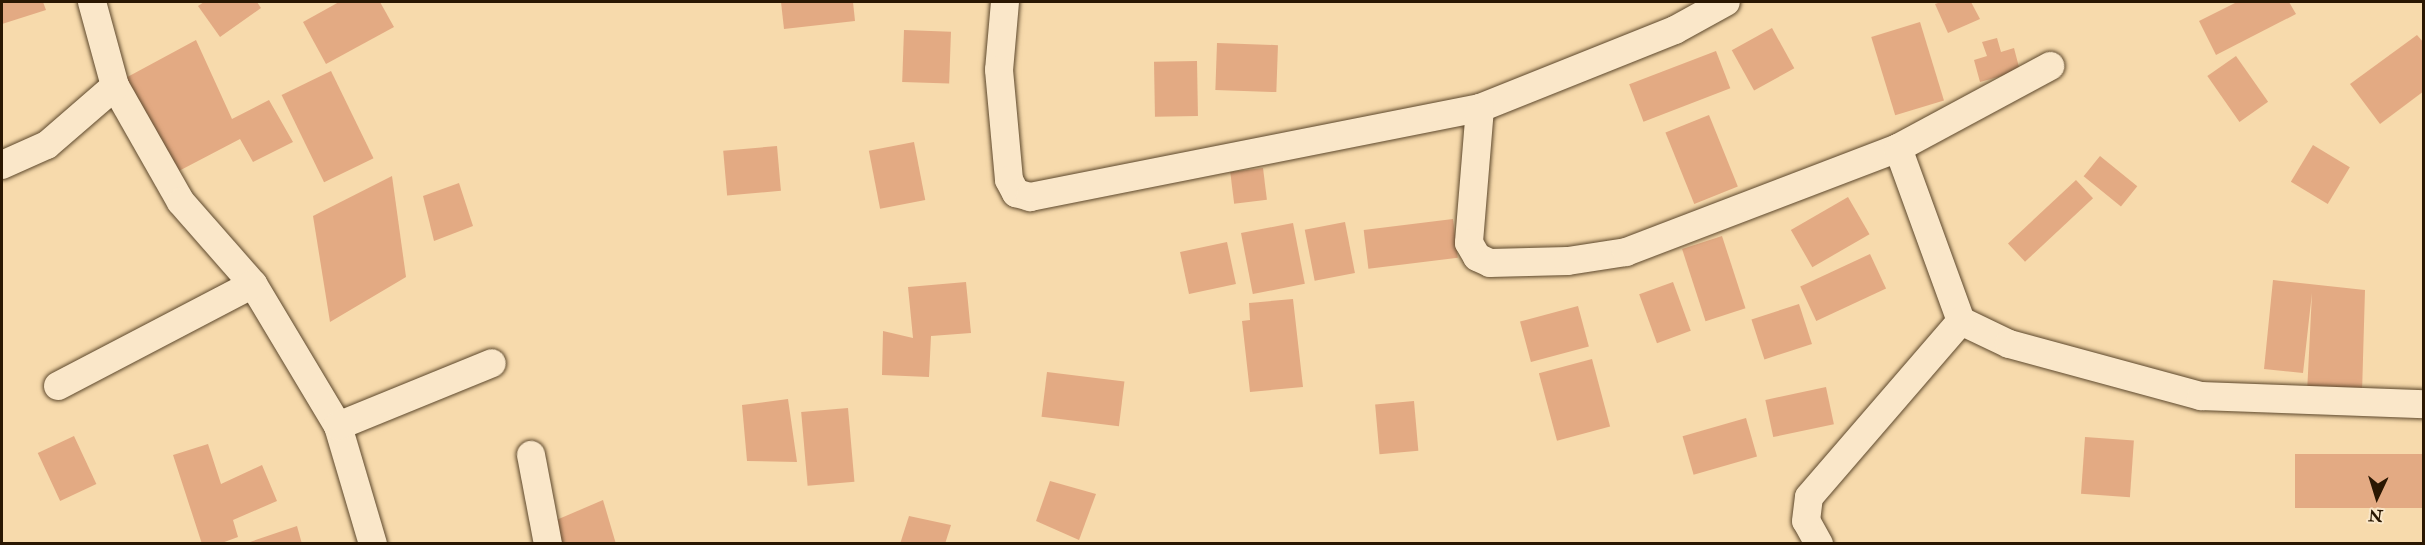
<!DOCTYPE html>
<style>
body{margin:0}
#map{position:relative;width:2425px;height:545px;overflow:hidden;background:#f7daac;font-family:"IM FELL Double Pica",serif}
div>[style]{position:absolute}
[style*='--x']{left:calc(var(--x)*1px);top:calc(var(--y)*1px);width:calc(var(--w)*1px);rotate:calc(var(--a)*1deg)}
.building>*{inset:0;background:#e3aa83;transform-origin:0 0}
.roads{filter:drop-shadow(0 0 2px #5d482c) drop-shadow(0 0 2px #5d482c)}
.street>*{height:28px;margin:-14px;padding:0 14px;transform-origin:14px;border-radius:14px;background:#fae7c9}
span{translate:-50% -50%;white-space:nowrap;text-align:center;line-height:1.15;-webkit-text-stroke:5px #fae7c9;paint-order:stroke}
.frame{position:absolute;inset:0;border:3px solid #2a1702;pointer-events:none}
.north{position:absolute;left:2347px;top:467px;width:60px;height:60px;-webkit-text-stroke:4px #fae7c9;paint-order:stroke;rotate:184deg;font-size:16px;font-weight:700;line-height:24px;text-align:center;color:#2a1702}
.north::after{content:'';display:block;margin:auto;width:21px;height:27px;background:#2a1702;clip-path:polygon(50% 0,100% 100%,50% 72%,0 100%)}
</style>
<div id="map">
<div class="building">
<div style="clip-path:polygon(2px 2px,43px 2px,46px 10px,2px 24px)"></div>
<div style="clip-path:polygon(204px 2px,257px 2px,261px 8px,220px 37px,198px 6px)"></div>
<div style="clip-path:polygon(339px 2px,380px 2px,394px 27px,326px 64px,303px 22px)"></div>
<div style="clip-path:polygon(781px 2px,853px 2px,855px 21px,784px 29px)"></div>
<div style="clip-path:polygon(1941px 2px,1971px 2px,1980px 19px,1948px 33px,1935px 4px)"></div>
<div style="clip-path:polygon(2237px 2px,2289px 2px,2296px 14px,2216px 55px,2199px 21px)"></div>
<div style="left:1920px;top:22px;width:82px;height:51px;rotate:73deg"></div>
<div style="left:1772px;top:28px;width:46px;height:46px;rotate:61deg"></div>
<div style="left:904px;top:30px;width:47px;height:52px;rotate:2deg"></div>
<div style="clip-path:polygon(2417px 35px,2424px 43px,2424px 91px,2380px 124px,2350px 84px)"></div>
<div style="clip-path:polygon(1997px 38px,2001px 52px,2014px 48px,2020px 71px,1980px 82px,1974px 60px,1987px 56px,1982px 42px)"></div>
<div style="clip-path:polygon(196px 40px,232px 119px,269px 100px,293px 142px,253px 162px,240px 139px,175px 173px,120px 81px)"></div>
<div style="left:1217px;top:43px;width:61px;height:47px;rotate:2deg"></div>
<div style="left:1716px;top:51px;width:40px;height:93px;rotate:69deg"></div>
<div style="left:2236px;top:56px;width:56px;height:35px;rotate:55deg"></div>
<div style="left:1197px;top:61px;width:55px;height:43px;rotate:89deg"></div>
<div style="left:331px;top:71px;width:97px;height:55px;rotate:64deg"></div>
<div style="left:1709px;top:115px;width:77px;height:47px;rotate:68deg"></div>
<div style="left:914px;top:142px;width:59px;height:46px;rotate:79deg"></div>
<div style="left:2313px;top:145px;width:43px;height:43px;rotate:31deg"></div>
<div style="left:777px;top:146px;width:45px;height:54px;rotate:85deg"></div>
<div style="left:2100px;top:156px;width:48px;height:26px;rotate:39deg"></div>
<div style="left:1263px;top:168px;width:32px;height:33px;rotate:83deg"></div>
<div style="clip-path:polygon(392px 176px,406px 277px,330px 322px,313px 216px)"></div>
<div style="left:2076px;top:180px;width:25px;height:93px;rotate:47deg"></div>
<div style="clip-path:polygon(459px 183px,473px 226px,434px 241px,423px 196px)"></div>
<div style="left:1848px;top:197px;width:43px;height:66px;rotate:60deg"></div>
<div style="left:1453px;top:219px;width:39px;height:90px;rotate:83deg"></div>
<div style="left:1345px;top:222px;width:52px;height:41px;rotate:79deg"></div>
<div style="left:1293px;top:223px;width:62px;height:53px;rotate:79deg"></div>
<div style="left:1722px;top:236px;width:76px;height:42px;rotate:72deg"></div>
<div style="left:1227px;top:242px;width:43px;height:48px;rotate:78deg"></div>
<div style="left:1870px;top:254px;width:38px;height:77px;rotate:65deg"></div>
<div style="clip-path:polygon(2273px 280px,2365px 290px,2362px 393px,2307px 393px,2312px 293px,2303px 373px,2264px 369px)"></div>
<div style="clip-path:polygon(966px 282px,971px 333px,931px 336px,929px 377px,882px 375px,883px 331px,913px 338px,908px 287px)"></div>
<div style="left:1673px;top:282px;width:52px;height:36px;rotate:70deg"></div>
<div style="clip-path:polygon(1293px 299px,1303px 387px,1250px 392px,1242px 321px,1250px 320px,1249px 303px)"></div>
<div style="left:1799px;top:304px;width:42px;height:50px;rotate:72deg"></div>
<div style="left:1578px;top:306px;width:42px;height:60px;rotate:75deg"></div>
<div style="left:1592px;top:359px;width:70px;height:55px;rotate:75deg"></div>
<div style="left:1047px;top:372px;width:78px;height:45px;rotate:7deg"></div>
<div style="left:1826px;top:387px;width:38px;height:62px;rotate:78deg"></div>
<div style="clip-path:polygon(788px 399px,797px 462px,747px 461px,742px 405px)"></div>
<div style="left:1414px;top:401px;width:50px;height:39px;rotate:85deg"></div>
<div style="left:848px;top:408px;width:74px;height:47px;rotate:85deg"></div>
<div style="left:1746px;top:418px;width:40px;height:66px;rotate:74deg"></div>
<div style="left:74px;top:436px;width:53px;height:40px;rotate:65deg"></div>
<div style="left:2085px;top:437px;width:49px;height:57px;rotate:4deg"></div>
<div style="clip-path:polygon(208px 444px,221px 484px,262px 465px,277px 501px,233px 520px,238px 537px,219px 544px,202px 544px,173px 455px)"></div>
<div style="left:2424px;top:454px;width:54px;height:129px;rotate:90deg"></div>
<div style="clip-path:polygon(1050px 481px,1096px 494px,1079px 540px,1036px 521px)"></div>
<div style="clip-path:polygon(603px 500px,616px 544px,560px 544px,554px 521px)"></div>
<div style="clip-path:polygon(909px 516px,951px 525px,945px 544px,900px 544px)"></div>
<div style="clip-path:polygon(297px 526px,302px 544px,247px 544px,247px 543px)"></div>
</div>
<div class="roads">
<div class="street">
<div style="--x:92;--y:2;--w:87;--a:74.7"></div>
<div style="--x:115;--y:86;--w:133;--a:60.4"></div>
<div style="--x:181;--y:202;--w:109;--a:48.7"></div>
<div style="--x:253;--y:284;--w:165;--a:59.1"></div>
<div style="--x:338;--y:426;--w:123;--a:73.5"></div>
<div style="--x:1005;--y:2;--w:68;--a:95"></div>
<div style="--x:999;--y:70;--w:110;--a:84.8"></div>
<div style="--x:1009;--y:180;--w:15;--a:62"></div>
<div style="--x:1016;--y:193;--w:15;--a:16"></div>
<div style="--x:1030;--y:197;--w:459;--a:-11.2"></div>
<div style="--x:1480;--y:108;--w:210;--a:-21.8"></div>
<div style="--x:1675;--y:30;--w:58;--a:-28.8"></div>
<div style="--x:1480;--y:108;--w:135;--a:94.7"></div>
<div style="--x:1469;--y:243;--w:16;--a:60"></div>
<div style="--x:1477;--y:257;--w:14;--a:25"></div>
<div style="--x:1490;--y:263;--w:78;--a:-1.5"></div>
<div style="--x:1568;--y:261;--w:59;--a:-8.8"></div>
<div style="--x:1626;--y:252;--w:291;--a:-20.9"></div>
<div style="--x:1898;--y:148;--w:173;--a:-28.3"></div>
<div style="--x:1898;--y:148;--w:184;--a:70"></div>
<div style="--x:1961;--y:321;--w:53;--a:25.6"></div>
<div style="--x:2009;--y:344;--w:199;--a:15.2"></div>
<div style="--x:2201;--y:396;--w:223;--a:2.1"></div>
<div style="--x:2;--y:165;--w:49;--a:-24"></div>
<div style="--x:47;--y:145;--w:90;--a:-40.9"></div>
<div style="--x:58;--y:386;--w:220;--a:-27.6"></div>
<div style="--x:338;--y:426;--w:166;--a:-22.2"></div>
<div style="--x:531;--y:455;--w:91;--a:79.2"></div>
<div style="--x:1819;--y:544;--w:26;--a:-119"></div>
<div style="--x:1806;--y:521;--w:24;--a:-83"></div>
<div style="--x:1809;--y:497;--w:233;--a:-49.2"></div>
</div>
</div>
<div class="frame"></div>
<div class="north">N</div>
</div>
